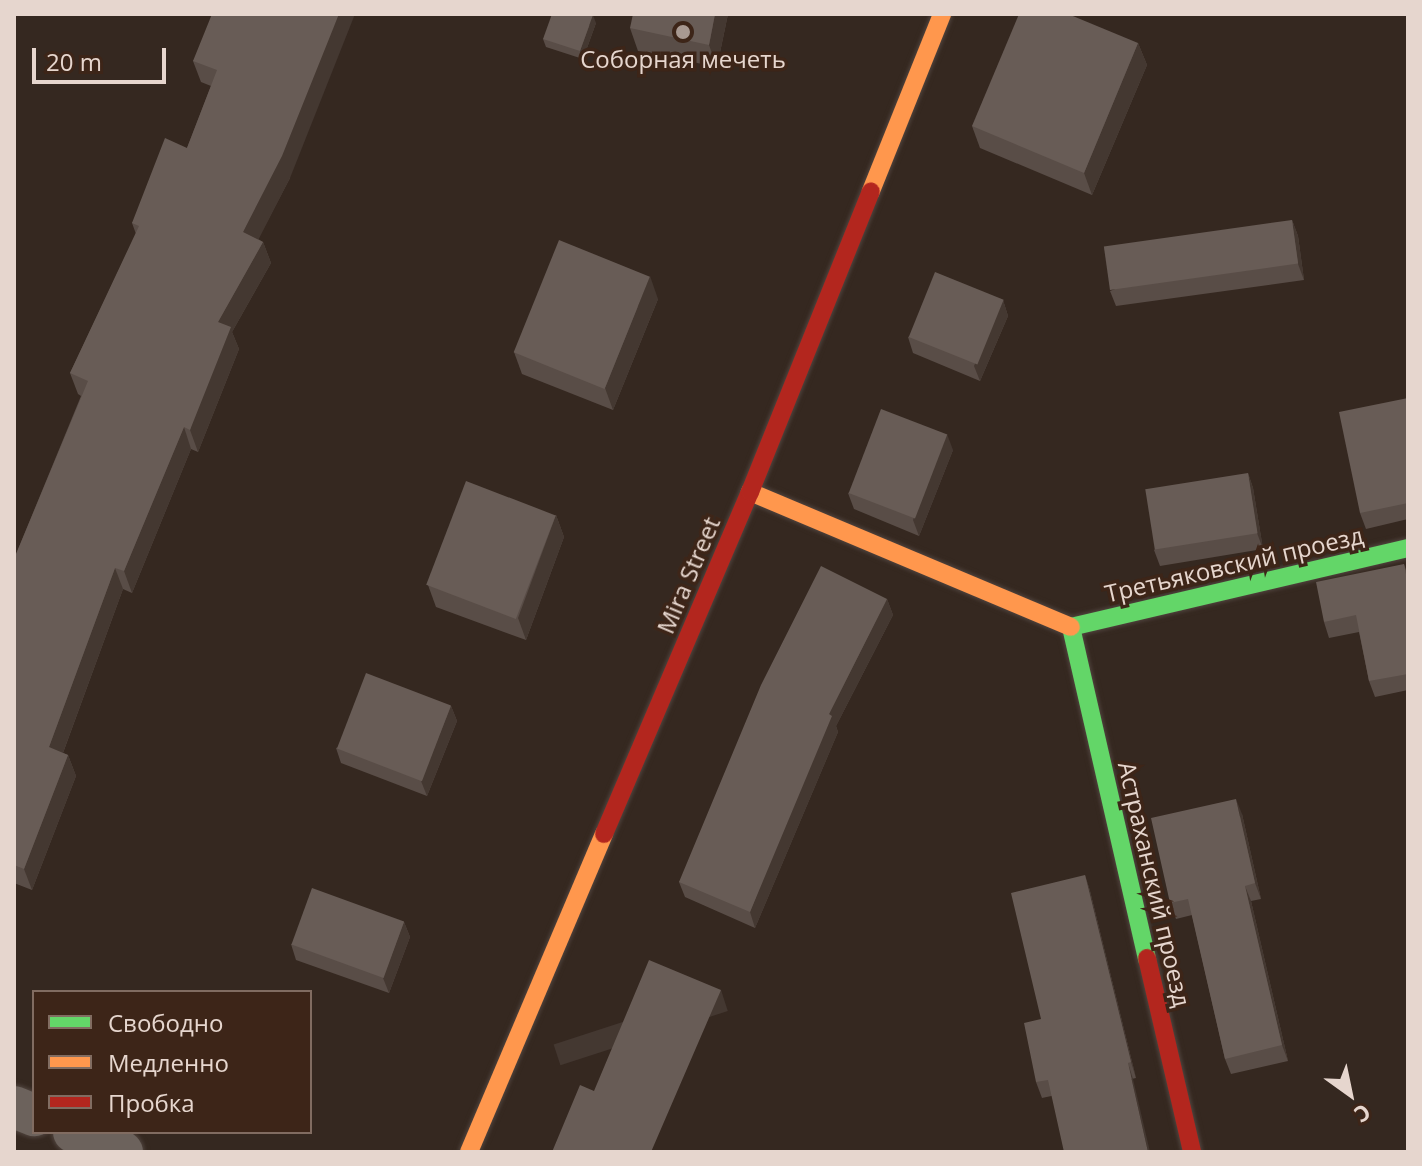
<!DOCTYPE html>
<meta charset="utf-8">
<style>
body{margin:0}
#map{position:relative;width:1422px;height:1166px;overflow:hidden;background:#352820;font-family:"Open Sans",sans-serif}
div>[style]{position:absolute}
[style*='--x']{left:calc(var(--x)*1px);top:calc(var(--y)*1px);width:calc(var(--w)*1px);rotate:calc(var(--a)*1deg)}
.roads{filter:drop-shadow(0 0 2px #50443e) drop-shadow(0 0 2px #50443e)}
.street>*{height:42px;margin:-21px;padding:0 21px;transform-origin:21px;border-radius:21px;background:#6c625c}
.fast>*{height:18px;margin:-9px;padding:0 9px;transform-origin:9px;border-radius:9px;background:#63d668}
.slow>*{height:18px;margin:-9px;padding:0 9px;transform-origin:9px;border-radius:9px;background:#ff974d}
.jam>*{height:18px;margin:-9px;padding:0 9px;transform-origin:9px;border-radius:9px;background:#b3261e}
.wall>*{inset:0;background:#594d47}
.shaded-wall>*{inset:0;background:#443831;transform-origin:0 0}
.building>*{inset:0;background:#685c56;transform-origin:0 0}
.dots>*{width:22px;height:22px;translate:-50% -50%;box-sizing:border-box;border:4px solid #3d2518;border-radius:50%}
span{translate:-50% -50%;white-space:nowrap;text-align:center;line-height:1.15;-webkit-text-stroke:7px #3d2518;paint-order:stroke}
.poi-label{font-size:24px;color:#e6d6ce}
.street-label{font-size:24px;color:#e6d6ce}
.frame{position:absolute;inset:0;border:16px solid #e6d6ce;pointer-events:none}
.legend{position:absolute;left:32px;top:990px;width:280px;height:144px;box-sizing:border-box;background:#3d2518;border:2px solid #816c61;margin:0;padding:10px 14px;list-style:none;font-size:24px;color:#e6d6ce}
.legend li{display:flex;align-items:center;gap:16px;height:40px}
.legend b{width:40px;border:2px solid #816c61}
.north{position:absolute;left:1310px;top:1054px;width:80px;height:80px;-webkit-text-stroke:6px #3d2518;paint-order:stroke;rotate:147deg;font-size:22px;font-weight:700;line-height:32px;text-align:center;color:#e6d6ce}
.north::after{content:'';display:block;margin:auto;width:28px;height:36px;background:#e6d6ce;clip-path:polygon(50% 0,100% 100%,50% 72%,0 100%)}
.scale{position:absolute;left:32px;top:48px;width:134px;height:36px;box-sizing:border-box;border:4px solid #e6d6ce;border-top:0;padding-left:10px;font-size:24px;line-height:28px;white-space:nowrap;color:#e6d6ce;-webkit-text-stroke:6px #3d2518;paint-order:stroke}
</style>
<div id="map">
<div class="roads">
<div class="street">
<div style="--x:14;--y:1107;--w:22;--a:22"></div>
<div style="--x:74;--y:1132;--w:52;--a:22.6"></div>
</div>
<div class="fast">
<div style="--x:1071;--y:627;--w:340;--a:77.1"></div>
<div style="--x:1071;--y:627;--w:346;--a:-13.2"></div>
</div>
<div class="slow">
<div style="--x:871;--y:191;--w:191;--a:-68.1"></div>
<div style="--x:750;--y:492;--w:348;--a:22.8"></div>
<div style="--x:469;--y:1152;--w:345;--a:-67"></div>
</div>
<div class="jam">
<div style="--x:604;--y:834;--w:372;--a:-66.9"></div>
<div style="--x:750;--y:492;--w:324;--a:-68.1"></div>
<div style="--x:1147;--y:958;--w:199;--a:76.9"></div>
</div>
</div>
<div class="wall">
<div style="clip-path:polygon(728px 14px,717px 67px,638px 51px,630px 28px)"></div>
<div style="clip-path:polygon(237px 15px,290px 178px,258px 239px,263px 242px,271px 263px,232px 332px,239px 349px,198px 452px,191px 449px,132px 593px,123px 589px,63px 753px,68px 755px,76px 776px,32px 890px,14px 883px,14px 559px,81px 396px,78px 394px,70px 373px,136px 234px,132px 223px,187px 148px,211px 86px,201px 82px,193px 61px)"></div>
<div style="clip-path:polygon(596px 23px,583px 59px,546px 47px,543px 39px)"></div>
<div style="clip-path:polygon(1138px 43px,1147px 65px,1092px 195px,980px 148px,972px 126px)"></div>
<div style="clip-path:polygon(1292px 220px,1298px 236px,1304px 280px,1116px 306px,1110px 291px)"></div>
<div style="clip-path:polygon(658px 299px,613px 410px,522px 374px,514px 352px)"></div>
<div style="clip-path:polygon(1003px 300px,1008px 316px,980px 381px,913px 353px,908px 337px)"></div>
<div style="clip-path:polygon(1408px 398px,1408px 519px,1366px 529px,1360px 513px)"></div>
<div style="clip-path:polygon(953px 450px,919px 536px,854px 509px,848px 493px)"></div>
<div style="clip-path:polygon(1248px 473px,1253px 488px,1263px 549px,1160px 566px,1154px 550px)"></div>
<div style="clip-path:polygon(556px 515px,564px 537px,526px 640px,436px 607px,428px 585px)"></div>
<div style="clip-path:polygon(1404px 564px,1408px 576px,1408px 690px,1375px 697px,1369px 681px,1359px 632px,1329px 638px,1324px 622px)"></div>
<div style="clip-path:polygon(887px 599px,893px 615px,836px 726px,838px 732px,755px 928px,685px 897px,679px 882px)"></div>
<div style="clip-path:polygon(451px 706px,457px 721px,427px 796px,341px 763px,336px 748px)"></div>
<div style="clip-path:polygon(1242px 814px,1261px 899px,1251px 901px,1288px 1061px,1231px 1074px,1225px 1059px,1192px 915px,1176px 919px,1170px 903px)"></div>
<div style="clip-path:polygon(1085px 875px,1090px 891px,1136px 1078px,1042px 1098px,1036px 1082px,1041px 1019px)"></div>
<div style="clip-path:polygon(404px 922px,410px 937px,389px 993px,296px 960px,291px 944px)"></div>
</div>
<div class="shaded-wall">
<div style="clip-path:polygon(339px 14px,355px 14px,290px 178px,251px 254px,243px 232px)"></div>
<div style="clip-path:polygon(715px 14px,728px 14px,717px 67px,709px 45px)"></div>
<div style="clip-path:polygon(593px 15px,596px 23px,583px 59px,580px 51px)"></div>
<div style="clip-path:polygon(1138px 43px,1147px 65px,1092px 195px,1084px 173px)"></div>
<div style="clip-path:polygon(1292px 220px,1298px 236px,1304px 280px,1298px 264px)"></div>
<div style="clip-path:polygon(263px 242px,271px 263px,232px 332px,239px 349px,198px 452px,190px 430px,218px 322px)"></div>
<div style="clip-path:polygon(650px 276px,658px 299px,613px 410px,605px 388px)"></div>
<div style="clip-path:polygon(1003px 300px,1008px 316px,980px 381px,974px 366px)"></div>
<div style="clip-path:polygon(184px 427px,191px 449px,132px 593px,124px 571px)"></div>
<div style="clip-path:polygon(947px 434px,953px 450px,919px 536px,913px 520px)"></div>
<div style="clip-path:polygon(1248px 473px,1253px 488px,1263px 549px,1257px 533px)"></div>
<div style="clip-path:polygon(556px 515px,564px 537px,526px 640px,518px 618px)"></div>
<div style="clip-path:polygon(115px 568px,123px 589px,57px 769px,49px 747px)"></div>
<div style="clip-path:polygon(887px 599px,893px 615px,836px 726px,838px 732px,755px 928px,750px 912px,829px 714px)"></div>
<div style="clip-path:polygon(451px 706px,457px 721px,427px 796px,421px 781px)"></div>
<div style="clip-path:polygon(68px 755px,76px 776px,32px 890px,24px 869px)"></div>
<div style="clip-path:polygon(1236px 799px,1242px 814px,1261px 899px,1255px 883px)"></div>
<div style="clip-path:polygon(1085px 875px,1090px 891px,1136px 1078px,1131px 1062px)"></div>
<div style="clip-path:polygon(1245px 886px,1251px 901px,1288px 1061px,1282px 1045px)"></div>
<div style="clip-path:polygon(404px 922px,410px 937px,389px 993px,383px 978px)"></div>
<div style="left:721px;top:990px;width:22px;height:176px;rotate:72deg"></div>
<div style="clip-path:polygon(1128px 1063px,1133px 1079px,1150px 1152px,1148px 1152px)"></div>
</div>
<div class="building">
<div style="clip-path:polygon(212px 14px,339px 14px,282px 156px,243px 232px,263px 242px,218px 322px,231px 327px,190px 430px,184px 427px,124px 571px,115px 568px,49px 747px,68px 755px,24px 869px,14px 865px,14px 559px,88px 381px,70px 373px,139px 226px,132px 223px,165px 138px,187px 148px,217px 70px,193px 61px)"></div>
<div style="clip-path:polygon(552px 14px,589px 14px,593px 15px,580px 51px,543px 39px)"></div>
<div style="clip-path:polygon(633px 14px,715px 14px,709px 45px,630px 28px)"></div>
<div style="clip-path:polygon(1019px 14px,1068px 14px,1138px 43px,1084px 173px,972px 126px)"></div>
<div style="left:1292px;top:220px;width:44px;height:190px;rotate:82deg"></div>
<div style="left:559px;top:240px;width:98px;height:121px;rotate:22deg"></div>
<div style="left:935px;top:272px;width:74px;height:70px;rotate:22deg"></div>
<div style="clip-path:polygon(1408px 398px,1408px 503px,1360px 513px,1339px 412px)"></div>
<div style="left:881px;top:409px;width:71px;height:90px;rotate:21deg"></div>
<div style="left:1248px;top:473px;width:61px;height:104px;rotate:81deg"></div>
<div style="left:466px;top:481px;width:96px;height:111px;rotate:21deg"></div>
<div style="clip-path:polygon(1404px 564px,1408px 585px,1408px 674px,1369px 681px,1356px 615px,1324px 622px,1316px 582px)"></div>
<div style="clip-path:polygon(821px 566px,887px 599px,829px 714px,832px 716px,750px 912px,679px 882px,761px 685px)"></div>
<div style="left:366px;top:673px;width:91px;height:81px;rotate:21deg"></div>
<div style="clip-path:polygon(1236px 799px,1255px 883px,1245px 886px,1282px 1045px,1225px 1059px,1188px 899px,1170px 903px,1151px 818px)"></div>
<div style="clip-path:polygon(1085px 875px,1131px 1062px,1128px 1063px,1148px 1152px,1064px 1152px,1048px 1080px,1036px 1082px,1024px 1023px,1041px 1019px,1011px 893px)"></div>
<div style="left:312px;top:888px;width:98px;height:60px;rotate:20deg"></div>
<div style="clip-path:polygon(649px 960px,721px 990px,651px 1152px,552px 1152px,580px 1085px,594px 1091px)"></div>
</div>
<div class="dots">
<div style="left:683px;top:32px;background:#a89991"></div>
</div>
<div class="poi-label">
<span style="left:683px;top:59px">Соборная мечеть</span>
</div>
<div class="street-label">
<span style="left:1234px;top:564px;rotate:-13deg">Третьяковский проезд</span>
<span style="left:688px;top:575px;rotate:-67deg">Mira Street</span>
<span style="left:1155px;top:884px;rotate:77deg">Астраханский проезд</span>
</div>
<div class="frame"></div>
<ul class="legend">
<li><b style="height:10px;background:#63d668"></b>Свободно</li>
<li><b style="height:10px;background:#ff974d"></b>Медленно</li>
<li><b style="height:10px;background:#b3261e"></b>Пробка</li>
</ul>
<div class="north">С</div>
<div class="scale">20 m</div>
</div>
